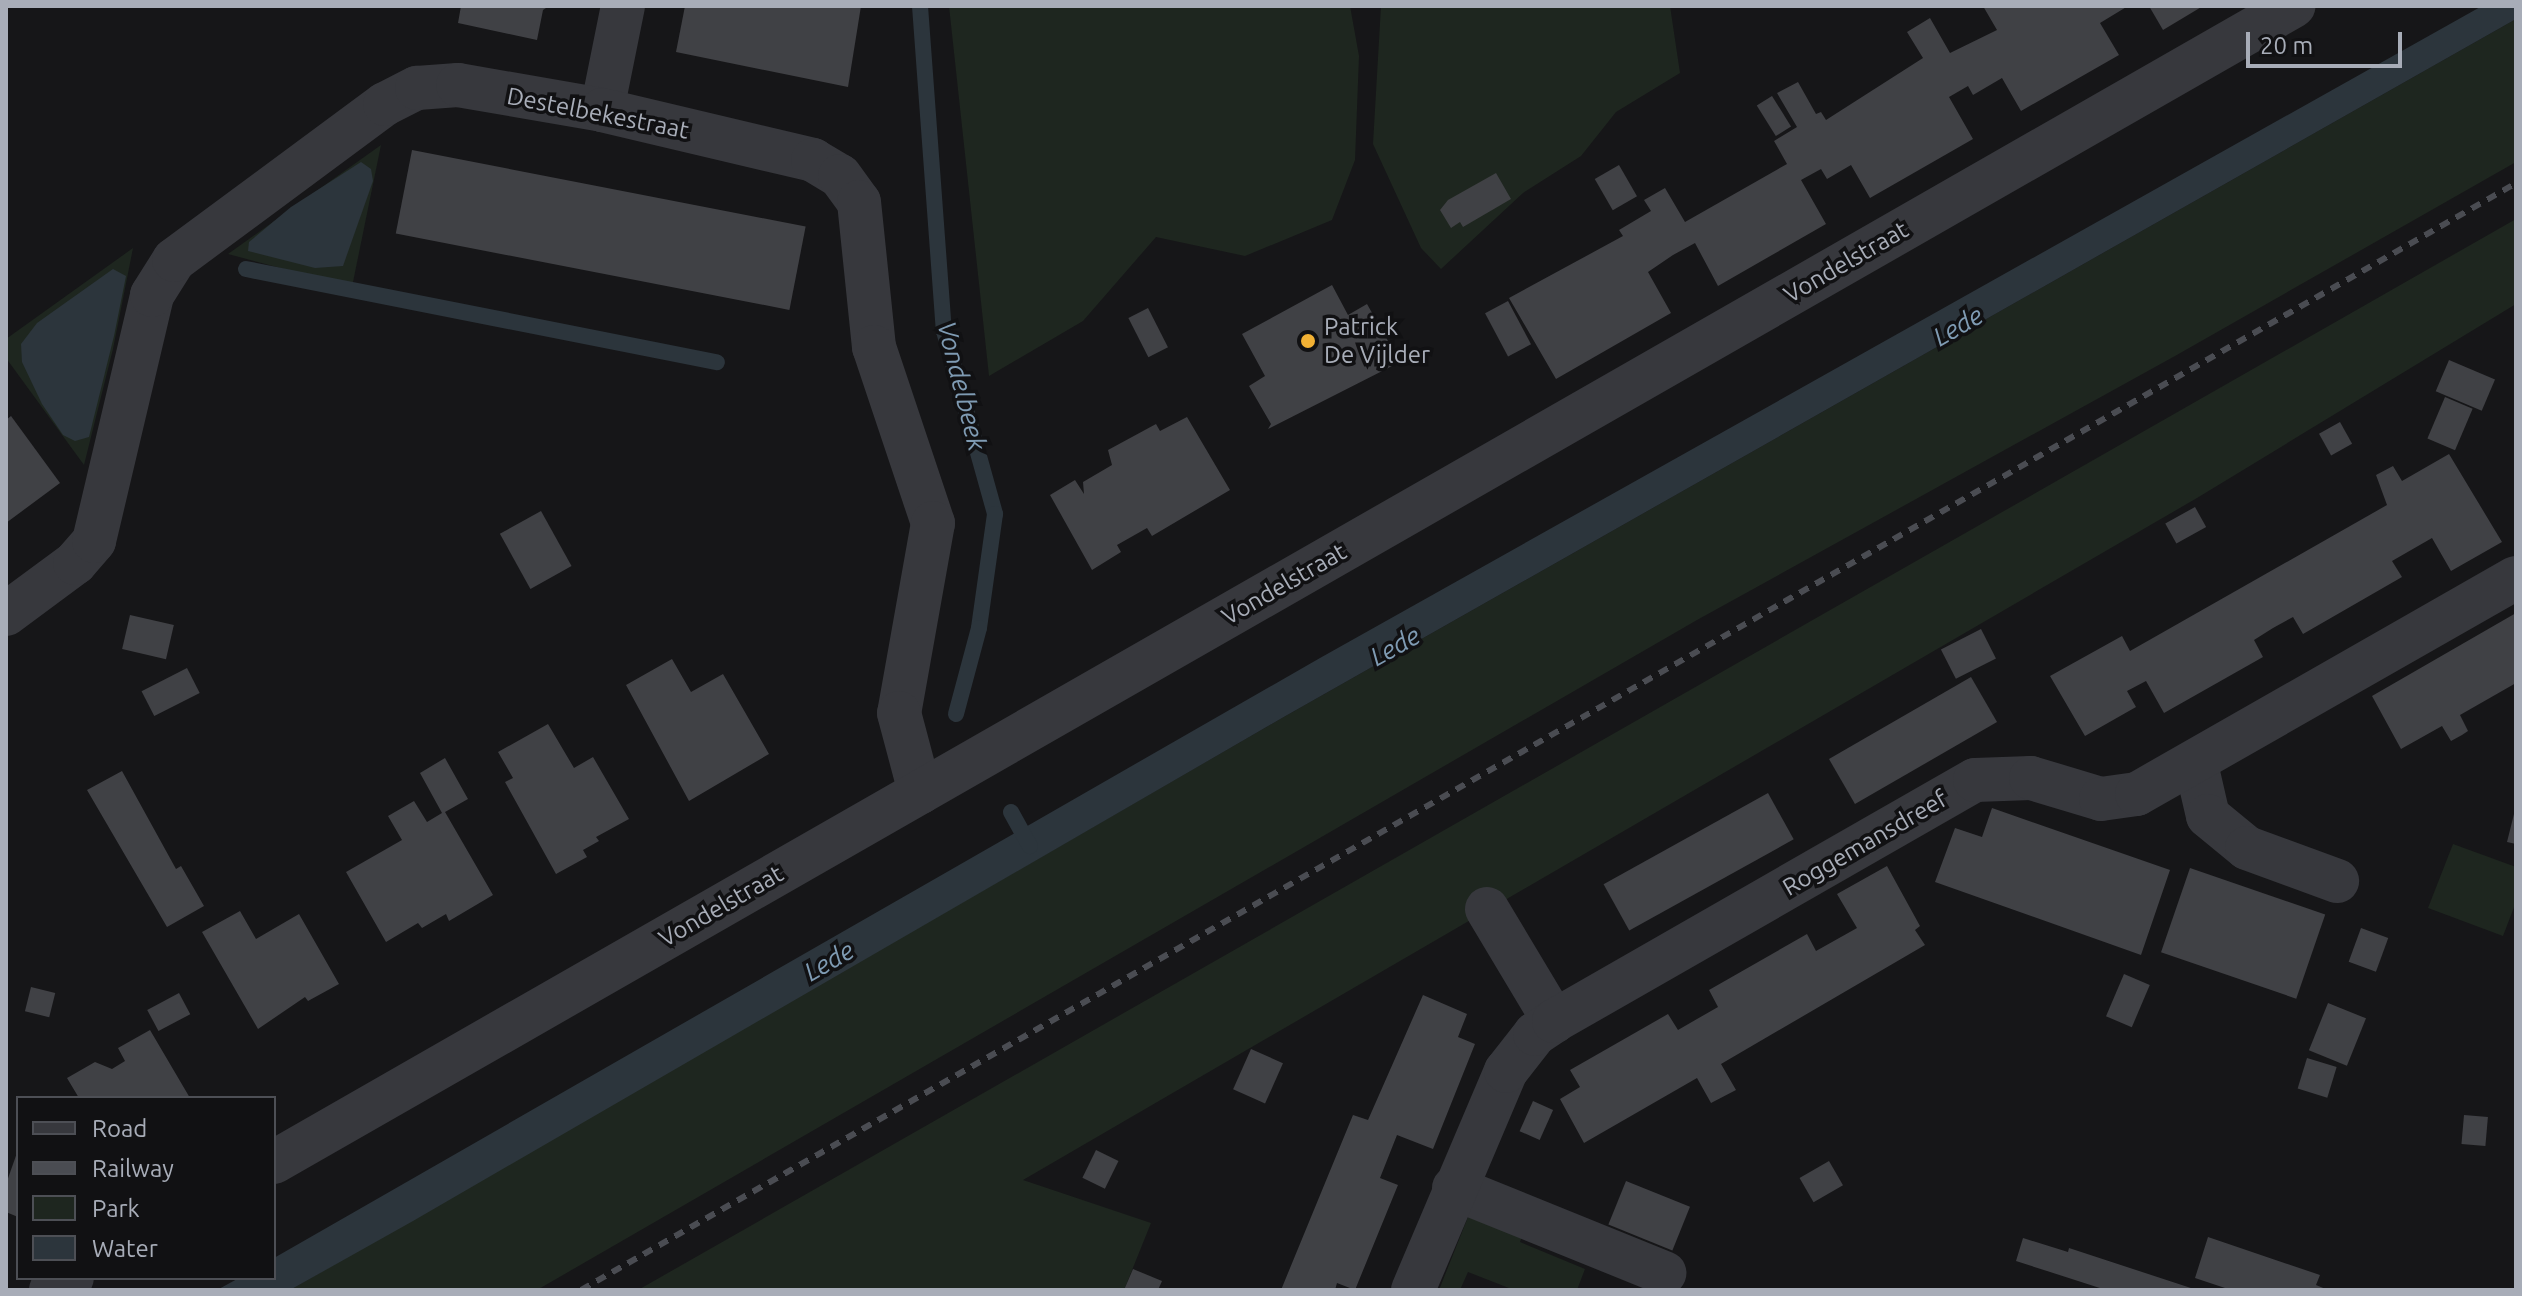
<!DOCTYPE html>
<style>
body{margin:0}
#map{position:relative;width:2522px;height:1296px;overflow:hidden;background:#161618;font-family:Ubuntu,sans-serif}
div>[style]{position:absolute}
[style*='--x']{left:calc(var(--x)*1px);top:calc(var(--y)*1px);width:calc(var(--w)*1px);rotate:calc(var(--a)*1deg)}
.green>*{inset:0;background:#1e261f}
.water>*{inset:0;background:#2c353c}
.stream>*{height:16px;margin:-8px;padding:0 8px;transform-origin:8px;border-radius:8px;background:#2c353c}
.building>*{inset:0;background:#404145;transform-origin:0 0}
.minor>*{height:44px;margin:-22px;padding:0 22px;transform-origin:22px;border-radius:22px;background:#37383d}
.rail>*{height:6px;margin-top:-3px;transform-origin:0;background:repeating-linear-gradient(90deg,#4a4c52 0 10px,transparent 0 18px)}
.dots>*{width:22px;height:22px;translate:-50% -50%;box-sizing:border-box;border:4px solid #111113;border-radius:50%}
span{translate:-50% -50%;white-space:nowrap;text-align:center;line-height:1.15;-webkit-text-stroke:7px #111113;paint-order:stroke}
.street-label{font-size:24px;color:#a8adb8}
.poi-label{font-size:24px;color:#a8adb8}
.left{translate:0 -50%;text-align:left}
.water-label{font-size:26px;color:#7f9bb3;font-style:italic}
.frame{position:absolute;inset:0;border:8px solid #a8adb8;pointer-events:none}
.legend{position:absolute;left:16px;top:1096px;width:260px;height:184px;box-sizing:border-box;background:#111113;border:2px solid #4d4f55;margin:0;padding:10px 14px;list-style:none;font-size:24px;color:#a8adb8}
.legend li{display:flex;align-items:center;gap:16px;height:40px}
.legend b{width:40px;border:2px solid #4d4f55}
.scale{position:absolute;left:2246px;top:32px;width:156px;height:36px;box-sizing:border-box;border:4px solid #a8adb8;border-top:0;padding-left:10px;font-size:24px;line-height:28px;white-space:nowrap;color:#a8adb8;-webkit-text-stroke:6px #111113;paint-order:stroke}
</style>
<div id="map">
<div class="green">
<div style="clip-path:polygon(949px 6px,1350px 6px,1359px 56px,1355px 160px,1332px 220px,1245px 256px,1156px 237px,1083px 321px,989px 376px)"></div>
<div style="clip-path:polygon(1381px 6px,1670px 6px,1680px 73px,1616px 112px,1581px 156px,1523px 193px,1441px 269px,1421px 248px,1373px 144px)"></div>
<div style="clip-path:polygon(2516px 19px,2516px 162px,2175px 356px,1697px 620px,537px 1290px,290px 1290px,1282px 718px)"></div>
<div style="clip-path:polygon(381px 145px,352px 287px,228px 254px)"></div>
<div style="clip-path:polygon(2516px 219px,2516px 304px,2197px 498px,1023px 1180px,1151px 1223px,1124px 1290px,638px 1290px)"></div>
<div style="clip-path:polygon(133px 248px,113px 349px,84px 465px,6px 358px,6px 339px)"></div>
<div style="clip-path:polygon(2453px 844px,2516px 867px,2516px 902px,2503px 936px,2428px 908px)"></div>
<div style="clip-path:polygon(1470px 1212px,1523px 1234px,1520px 1242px,1585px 1269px,1577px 1290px,1514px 1290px,1468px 1272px,1460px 1290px,1439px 1290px)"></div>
</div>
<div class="water">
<div style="clip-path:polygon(2482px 6px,2516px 6px,2516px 19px,1282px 718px,413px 1221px,290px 1290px,217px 1290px,239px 1278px,274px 1278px,274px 1258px,1320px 658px)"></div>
<div style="clip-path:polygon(361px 162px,371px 169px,373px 181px,343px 266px,315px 268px,248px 251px,249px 242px,291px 207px)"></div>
<div style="clip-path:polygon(113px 269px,126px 276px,114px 336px,89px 437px,75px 441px,63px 435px,42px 404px,22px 362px,21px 344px,37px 323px)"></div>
</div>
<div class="stream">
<div style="--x:920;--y:6;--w:326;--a:85.8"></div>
<div style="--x:944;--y:331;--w:190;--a:74.4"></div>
<div style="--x:995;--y:514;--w:115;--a:98"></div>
<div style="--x:979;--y:628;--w:89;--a:105"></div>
<div style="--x:246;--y:269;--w:480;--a:11.2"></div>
<div style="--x:1011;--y:812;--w:39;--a:61"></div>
</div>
<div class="building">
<div style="clip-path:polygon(461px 6px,549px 6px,543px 10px,537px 40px,458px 23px)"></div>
<div style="clip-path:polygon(685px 6px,861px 6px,848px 87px,676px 52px)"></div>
<div style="clip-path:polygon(1983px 6px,2128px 6px,2100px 23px,2119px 55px,2021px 111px,2002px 78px,1973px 95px,1968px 86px,1949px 97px,1973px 139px,1870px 198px,1851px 165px,1827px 179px,1821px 169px,1801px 180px,1826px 224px,1718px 286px,1695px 243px,1673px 255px,1648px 272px,1671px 313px,1556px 379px,1509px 298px,1623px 236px,1619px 230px,1651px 211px,1644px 200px,1665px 188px,1685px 222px,1787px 164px,1774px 141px,1797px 127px,1777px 93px,1798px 82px,1816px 114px,1821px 112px,1826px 120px,1923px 58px,1907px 32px,1930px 18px,1950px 53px,1997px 30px)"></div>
<div style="clip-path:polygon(2149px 6px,2203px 6px,2163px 30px)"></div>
<div style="left:1772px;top:96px;width:36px;height:18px;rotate:58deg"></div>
<div style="left:412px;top:150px;width:401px;height:85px;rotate:11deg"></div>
<div style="left:1619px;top:165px;width:36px;height:28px;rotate:60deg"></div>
<div style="clip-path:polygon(1496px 173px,1511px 199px,1463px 227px,1460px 222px,1451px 228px,1440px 210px,1448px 200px)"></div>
<div style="clip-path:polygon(1332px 285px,1348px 315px,1367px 304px,1400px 362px,1268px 429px,1271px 424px,1249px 386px,1265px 376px,1242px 334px)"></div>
<div style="left:1508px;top:301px;width:49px;height:26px;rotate:62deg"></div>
<div style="left:1148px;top:308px;width:44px;height:22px;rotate:63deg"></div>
<div style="left:2449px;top:360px;width:50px;height:34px;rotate:23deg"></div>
<div style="left:2445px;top:397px;width:30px;height:45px;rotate:23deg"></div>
<div style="clip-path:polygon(11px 416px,60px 483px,6px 523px,6px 420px)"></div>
<div style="clip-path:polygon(1187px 417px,1230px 490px,1152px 536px,1147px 528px,1117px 545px,1121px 552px,1092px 570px,1050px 495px,1075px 480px,1084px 494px,1083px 482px,1112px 465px,1108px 450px,1156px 424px,1160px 431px)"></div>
<div style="left:2340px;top:422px;width:25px;height:24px;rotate:61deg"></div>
<div style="clip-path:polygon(2449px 454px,2502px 542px,2451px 571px,2432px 538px,2392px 561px,2402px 577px,2303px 634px,2293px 617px,2273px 628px,2254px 640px,2263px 657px,2164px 713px,2146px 681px,2127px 691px,2136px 707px,2085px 736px,2050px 676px,2122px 636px,2130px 651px,2387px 505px,2376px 475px,2393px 466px,2402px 481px)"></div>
<div style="left:2195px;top:507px;width:23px;height:34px;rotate:61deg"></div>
<div style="left:541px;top:511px;width:63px;height:47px;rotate:61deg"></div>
<div style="clip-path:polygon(2516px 613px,2516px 683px,2460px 715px,2468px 731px,2462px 735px,2451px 741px,2442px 726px,2401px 749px,2372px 696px)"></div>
<div style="left:130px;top:615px;width:45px;height:35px;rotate:13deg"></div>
<div style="left:1981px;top:629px;width:33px;height:45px;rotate:63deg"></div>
<div style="clip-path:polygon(672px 659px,691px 692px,723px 674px,769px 754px,689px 801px,626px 685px)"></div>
<div style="left:187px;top:668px;width:28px;height:51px;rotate:63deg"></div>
<div style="left:1971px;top:677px;width:52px;height:164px;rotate:60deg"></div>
<div style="clip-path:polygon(548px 724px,574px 768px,593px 757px,629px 819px,596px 837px,599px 841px,583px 850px,587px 857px,556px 874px,505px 782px,513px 778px,498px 752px)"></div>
<div style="clip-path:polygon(445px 758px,468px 799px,445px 812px,493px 895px,449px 921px,446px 914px,422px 928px,418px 923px,386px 942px,346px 872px,402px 840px,388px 816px,414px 801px,427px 822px,442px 813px,420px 773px)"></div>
<div style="clip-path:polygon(122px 771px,176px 869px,181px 866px,204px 906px,167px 927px,87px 790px)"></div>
<div style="left:1768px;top:793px;width:53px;height:188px;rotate:61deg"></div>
<div style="clip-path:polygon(2516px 806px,2516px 844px,2507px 842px)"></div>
<div style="clip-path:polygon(1992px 808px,2170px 870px,2141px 955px,1935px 882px,1955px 828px,1982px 837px)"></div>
<div style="clip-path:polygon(1887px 866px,1920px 926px,1915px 930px,1925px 945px,1721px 1064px,1736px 1090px,1711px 1103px,1697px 1078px,1584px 1143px,1560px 1099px,1580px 1087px,1570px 1070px,1668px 1014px,1678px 1030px,1697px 1019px,1718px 1007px,1709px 990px,1807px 934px,1816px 951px,1857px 928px,1837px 894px)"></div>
<div style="left:2190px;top:868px;width:143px;height:89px;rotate:19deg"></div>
<div style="clip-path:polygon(240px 911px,256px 939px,299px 914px,339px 984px,308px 1001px,305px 997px,258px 1029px,202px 932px)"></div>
<div style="left:2361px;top:928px;width:29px;height:36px;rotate:20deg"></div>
<div style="left:2124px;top:974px;width:28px;height:46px;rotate:23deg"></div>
<div style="left:31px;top:987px;width:25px;height:25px;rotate:14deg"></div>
<div style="left:179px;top:993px;width:24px;height:36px;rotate:62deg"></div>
<div style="clip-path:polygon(1423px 995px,1467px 1014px,1458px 1037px,1475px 1044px,1433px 1149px,1397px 1135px,1380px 1178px,1398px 1185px,1355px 1290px,1337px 1283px,1335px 1290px,1281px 1290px,1353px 1115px,1368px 1120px)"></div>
<div style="left:2328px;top:1003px;width:41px;height:51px;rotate:22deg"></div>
<div style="clip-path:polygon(150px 1030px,190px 1098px,79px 1098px,67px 1078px,95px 1062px,112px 1069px,125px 1061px,118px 1048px)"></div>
<div style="left:1251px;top:1049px;width:35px;height:44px;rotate:24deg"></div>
<div style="left:2307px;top:1058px;width:31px;height:32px;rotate:17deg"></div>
<div style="left:1533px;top:1101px;width:22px;height:33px;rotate:24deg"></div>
<div style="left:2464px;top:1115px;width:24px;height:29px;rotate:5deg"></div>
<div style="clip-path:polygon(18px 1150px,18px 1217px,6px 1212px,6px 1184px)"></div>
<div style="left:1096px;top:1150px;width:25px;height:31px;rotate:26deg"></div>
<div style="left:1829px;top:1161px;width:28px;height:34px;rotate:60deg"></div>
<div style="left:1626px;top:1181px;width:69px;height:47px;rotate:22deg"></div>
<div style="clip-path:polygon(2208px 1237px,2320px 1275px,2316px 1285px,2328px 1290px,2231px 1290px,2195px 1278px)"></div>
<div style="clip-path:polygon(2023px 1238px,2068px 1252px,2069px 1248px,2197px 1290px,2106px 1290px,2016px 1261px)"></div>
<div style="clip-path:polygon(1133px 1269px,1162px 1281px,1158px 1290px,1124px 1290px)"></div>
</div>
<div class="minor">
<div style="--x:602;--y:110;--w:106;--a:-78.6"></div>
<div style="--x:6;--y:614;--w:86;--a:-36.5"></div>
<div style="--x:75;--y:563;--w:29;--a:-49"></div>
<div style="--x:94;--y:541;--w:253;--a:-76.7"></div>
<div style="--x:152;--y:295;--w:41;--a:-57.8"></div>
<div style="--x:174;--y:260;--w:262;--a:-36.5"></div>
<div style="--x:385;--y:104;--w:36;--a:-27"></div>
<div style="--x:417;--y:88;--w:41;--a:-4.2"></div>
<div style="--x:458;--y:85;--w:146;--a:9.8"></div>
<div style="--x:602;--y:110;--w:217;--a:13.3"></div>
<div style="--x:813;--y:160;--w:31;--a:31"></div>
<div style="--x:840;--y:176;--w:32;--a:54"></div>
<div style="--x:859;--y:202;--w:146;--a:84.1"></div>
<div style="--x:874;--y:347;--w:186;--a:71.5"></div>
<div style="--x:933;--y:523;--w:193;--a:100.1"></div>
<div style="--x:899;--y:713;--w:82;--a:75.1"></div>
<div style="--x:2196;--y:764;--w:53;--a:77"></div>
<div style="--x:2208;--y:816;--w:50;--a:39.4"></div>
<div style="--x:2247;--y:848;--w:96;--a:20.1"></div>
<div style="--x:1487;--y:909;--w:131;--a:59.1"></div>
<div style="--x:274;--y:1162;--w:2327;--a:-29.79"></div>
<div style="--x:1454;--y:1188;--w:227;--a:22"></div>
<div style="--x:51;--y:1290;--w:24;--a:-30"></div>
<div style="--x:1413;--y:1290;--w:238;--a:-67"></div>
<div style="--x:1506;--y:1071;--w:47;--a:-51.9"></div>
<div style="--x:1535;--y:1034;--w:23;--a:-34"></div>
<div style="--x:1554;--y:1021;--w:485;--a:-29.8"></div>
<div style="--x:1975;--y:780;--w:56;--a:-2"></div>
<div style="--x:2031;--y:778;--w:73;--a:16.7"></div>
<div style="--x:2101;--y:799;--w:36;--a:-8"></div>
<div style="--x:2137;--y:794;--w:436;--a:-29.7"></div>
</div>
<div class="rail">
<div style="--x:581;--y:1290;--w:2229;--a:-29.77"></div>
</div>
<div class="dots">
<div style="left:1308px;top:341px;background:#f2b134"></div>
</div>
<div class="street-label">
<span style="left:598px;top:113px;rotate:11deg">Destelbekestraat</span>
<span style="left:1846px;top:262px;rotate:-30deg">Vondelstraat</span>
<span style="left:1284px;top:584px;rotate:-30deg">Vondelstraat</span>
<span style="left:1865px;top:843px;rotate:-30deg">Roggemansdreef</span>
<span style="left:721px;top:906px;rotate:-30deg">Vondelstraat</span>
</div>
<div class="poi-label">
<span class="left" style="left:1324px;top:341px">Patrick<br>De Vijlder</span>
</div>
<div class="water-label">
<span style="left:1958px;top:326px;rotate:-30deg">Lede</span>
<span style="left:962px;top:386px;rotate:76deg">Vondelbeek</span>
<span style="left:1395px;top:646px;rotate:-29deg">Lede</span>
<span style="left:829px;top:961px;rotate:-30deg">Lede</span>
</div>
<div class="frame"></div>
<ul class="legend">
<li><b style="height:10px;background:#37383d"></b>Road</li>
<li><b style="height:10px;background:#4a4c52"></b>Railway</li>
<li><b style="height:22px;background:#1e261f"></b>Park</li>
<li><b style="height:22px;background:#2c353c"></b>Water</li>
</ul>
<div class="scale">20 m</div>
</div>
